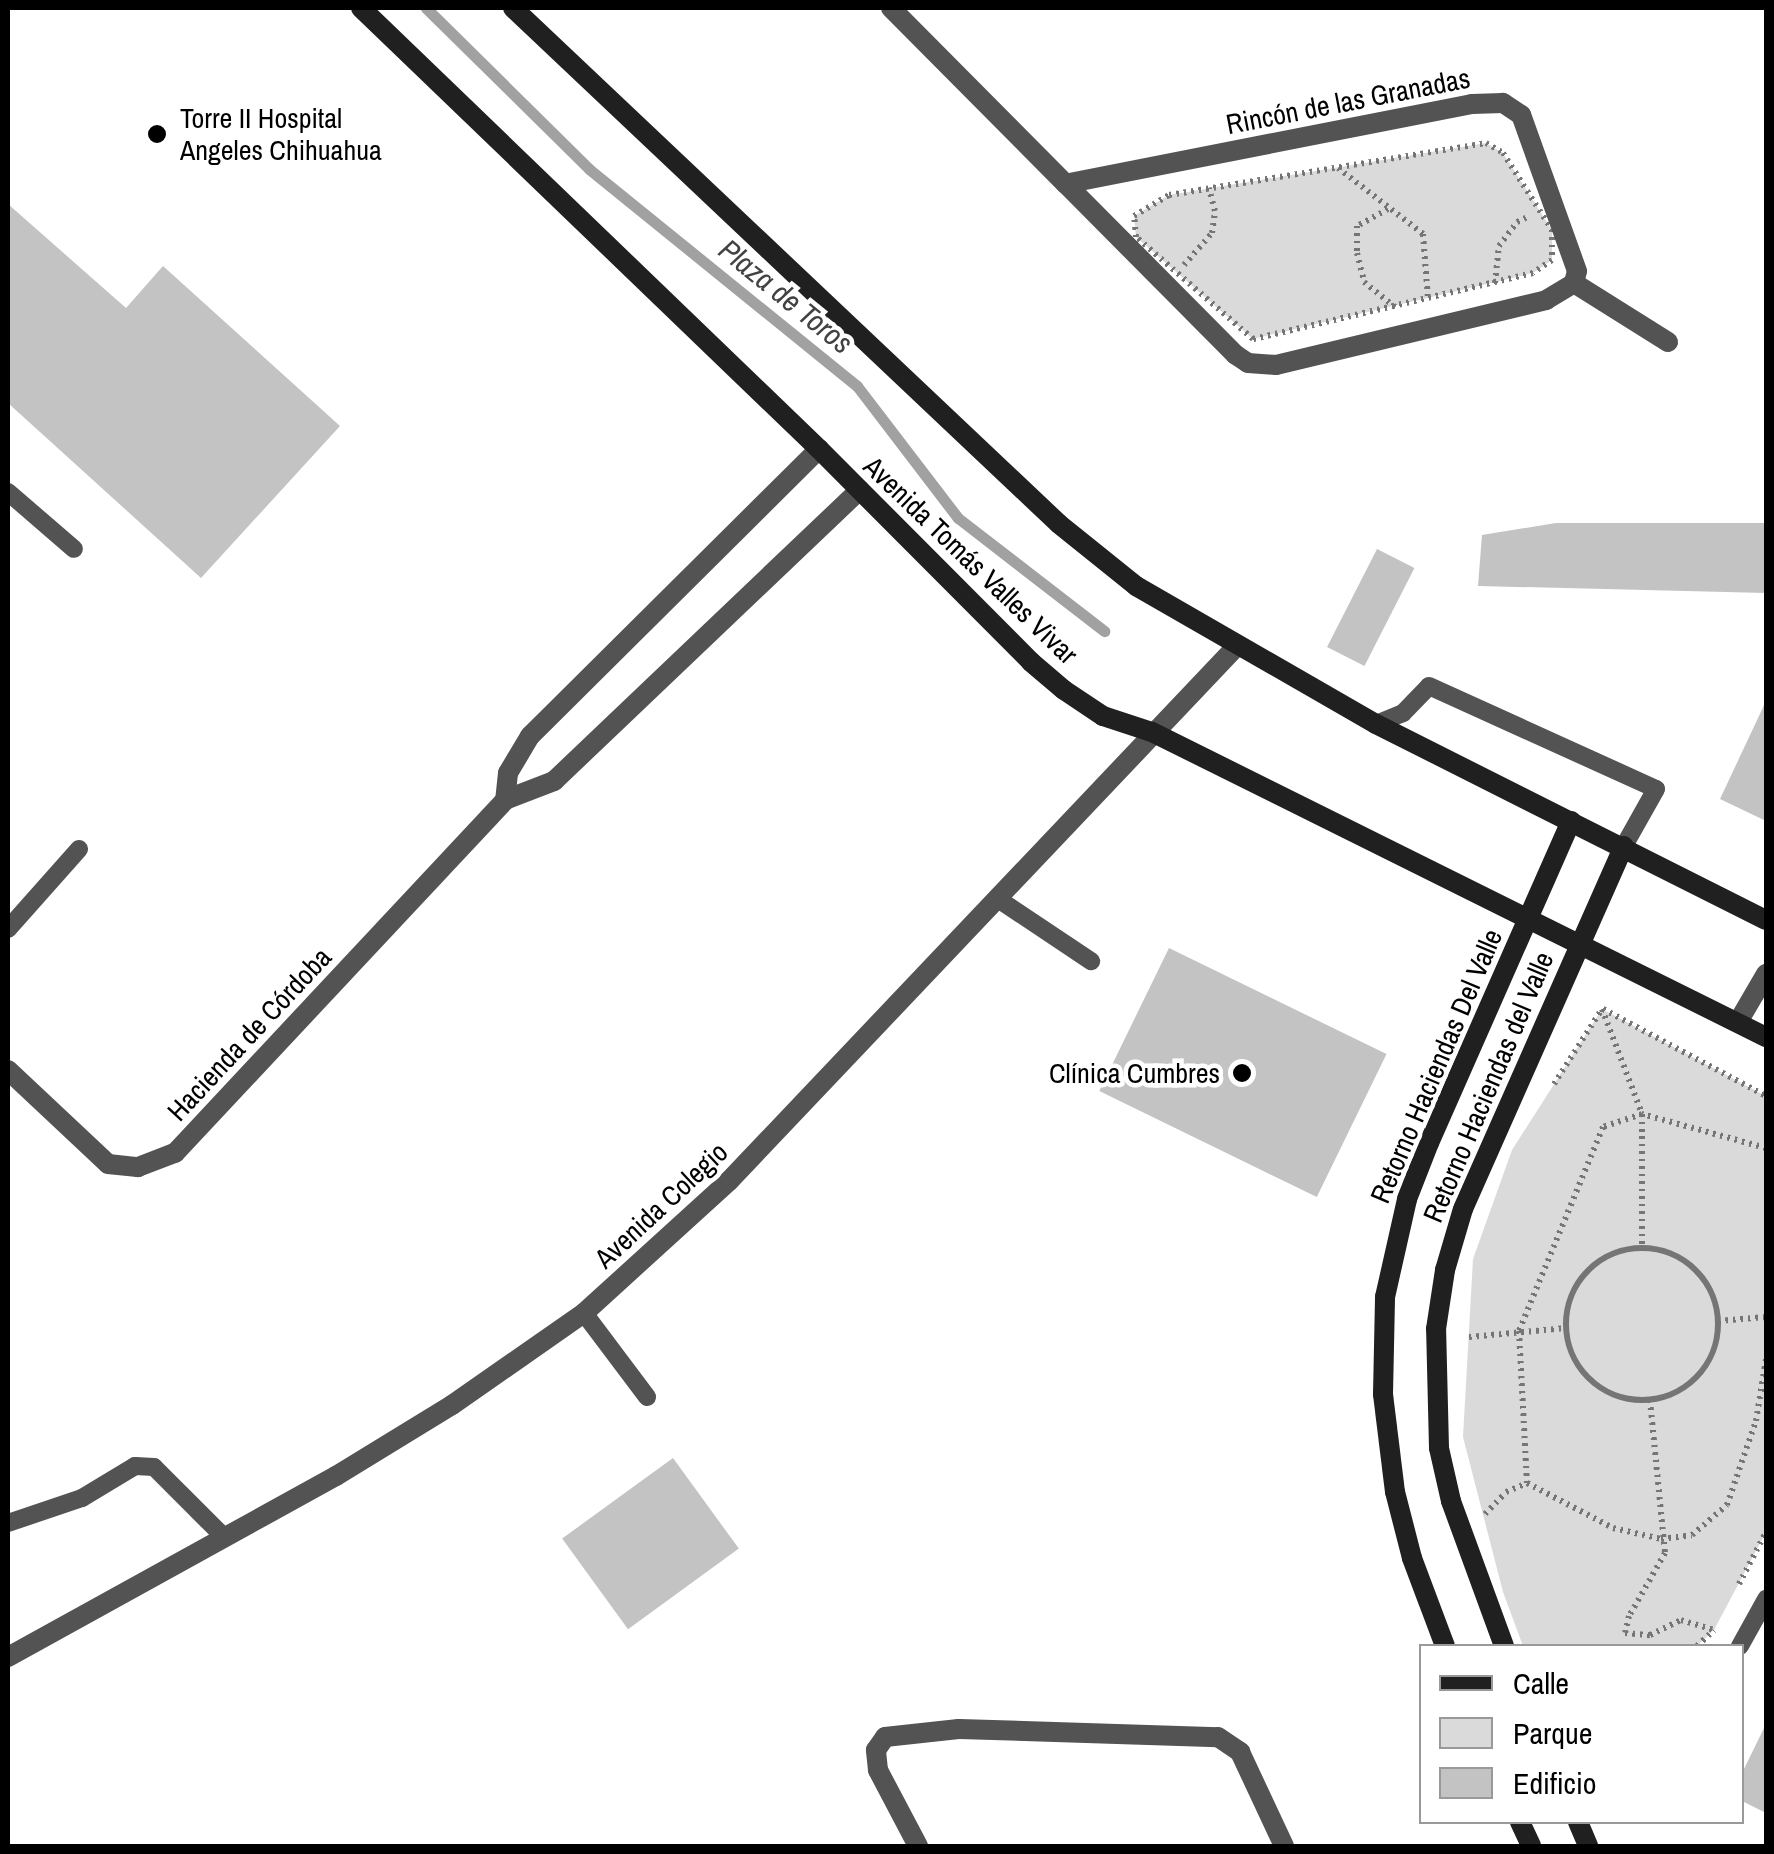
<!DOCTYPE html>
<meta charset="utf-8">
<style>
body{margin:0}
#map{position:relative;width:1774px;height:1854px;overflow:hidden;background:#fff;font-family:"Archivo Narrow",sans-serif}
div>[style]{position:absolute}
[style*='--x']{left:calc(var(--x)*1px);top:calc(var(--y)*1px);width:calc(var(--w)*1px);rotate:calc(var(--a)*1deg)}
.green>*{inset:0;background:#dadada}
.stream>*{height:11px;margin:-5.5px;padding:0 5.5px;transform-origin:5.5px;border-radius:5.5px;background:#a1a1a1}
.building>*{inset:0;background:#c3c3c3;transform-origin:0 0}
.path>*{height:6px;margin-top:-3px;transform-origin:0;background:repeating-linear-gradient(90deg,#757575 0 2.5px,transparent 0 7.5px)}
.path>.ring{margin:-3px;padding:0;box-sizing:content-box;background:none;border:6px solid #757575;border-radius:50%}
.lane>*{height:18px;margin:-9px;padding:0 9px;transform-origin:9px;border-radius:9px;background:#535353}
.street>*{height:20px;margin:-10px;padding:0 10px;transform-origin:10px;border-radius:10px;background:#535353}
.secondary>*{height:20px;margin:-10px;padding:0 10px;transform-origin:10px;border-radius:10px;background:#202020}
.dots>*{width:28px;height:28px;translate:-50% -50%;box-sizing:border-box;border:5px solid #fff;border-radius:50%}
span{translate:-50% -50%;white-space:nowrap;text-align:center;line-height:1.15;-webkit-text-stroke:9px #fff;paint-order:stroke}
.street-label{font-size:28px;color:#000}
.poi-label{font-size:28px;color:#000}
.left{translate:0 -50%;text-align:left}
.right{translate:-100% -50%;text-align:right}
.water-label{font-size:30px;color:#424242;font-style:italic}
.frame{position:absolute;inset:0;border:10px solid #000;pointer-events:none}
.legend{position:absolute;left:1419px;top:1644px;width:325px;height:180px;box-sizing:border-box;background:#fff;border:2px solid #999;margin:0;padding:12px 18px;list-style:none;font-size:30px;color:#000}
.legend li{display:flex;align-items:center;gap:20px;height:50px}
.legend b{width:50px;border:2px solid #999}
</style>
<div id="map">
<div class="green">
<div style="clip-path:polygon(1486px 143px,1503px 153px,1552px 230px,1552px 260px,1533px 273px,1253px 339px,1136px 237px,1134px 216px,1169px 195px)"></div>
<div style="clip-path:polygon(1602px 1009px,1766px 1096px,1766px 1532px,1714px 1630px,1697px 1646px,1523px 1646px,1503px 1592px,1463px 1437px,1473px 1259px,1512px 1150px)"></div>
</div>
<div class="stream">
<div style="--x:426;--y:8;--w:229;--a:44.6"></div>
<div style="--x:589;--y:169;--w:345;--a:39"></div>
<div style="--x:857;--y:386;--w:166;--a:52.6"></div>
<div style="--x:958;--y:518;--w:185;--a:37.7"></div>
</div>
<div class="building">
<div style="clip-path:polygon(8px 204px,126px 308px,163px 266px,340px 426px,201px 578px,8px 403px)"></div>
<div style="clip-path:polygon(1556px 523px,1766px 523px,1766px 593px,1478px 586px,1482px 535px)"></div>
<div style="left:1377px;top:549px;width:42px;height:110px;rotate:27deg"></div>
<div style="clip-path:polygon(1766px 701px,1766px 821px,1720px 799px)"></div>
<div style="left:1169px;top:948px;width:242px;height:159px;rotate:26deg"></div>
<div style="left:673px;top:1458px;width:112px;height:137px;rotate:54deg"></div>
<div style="clip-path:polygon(1766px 1724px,1766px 1813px,1742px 1801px,1742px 1773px)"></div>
</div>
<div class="path">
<div style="--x:1486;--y:143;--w:20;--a:30"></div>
<div style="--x:1503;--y:153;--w:91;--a:57.5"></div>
<div style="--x:1552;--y:230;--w:30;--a:90"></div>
<div style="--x:1552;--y:260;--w:23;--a:146"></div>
<div style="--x:1533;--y:273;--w:288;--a:166.7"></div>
<div style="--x:1253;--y:339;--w:155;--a:-138.9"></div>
<div style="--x:1136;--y:237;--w:21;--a:-95"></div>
<div style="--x:1134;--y:216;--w:41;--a:-31"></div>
<div style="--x:1169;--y:195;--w:321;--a:-9.3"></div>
<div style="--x:1338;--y:168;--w:108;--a:37.8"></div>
<div style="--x:1423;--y:234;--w:65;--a:85.6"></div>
<div style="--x:1388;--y:209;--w:35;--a:151"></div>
<div style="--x:1357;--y:226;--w:27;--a:90"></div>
<div style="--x:1357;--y:253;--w:30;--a:76"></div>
<div style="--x:1364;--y:282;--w:40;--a:39"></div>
<div style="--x:1184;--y:265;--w:43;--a:-48.8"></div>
<div style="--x:1212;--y:233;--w:22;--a:-82"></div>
<div style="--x:1215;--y:211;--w:24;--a:-105"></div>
<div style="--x:1495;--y:283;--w:37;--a:-84"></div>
<div style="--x:1499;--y:246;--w:30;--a:-53"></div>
<div style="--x:1517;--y:222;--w:14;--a:-25"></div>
<div style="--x:1602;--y:1009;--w:112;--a:69.1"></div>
<div style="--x:1642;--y:1114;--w:134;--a:90"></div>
<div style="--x:1603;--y:1009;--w:185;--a:28.1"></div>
<div style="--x:1554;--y:1084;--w:89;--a:-57.4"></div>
<div style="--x:1766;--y:1148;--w:129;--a:-164.7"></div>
<div style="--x:1642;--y:1114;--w:41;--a:161.6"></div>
<div style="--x:1603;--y:1127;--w:221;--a:112.4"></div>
<div style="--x:1519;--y:1331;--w:152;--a:87"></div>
<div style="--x:1527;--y:1483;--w:97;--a:27.6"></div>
<div style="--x:1613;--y:1528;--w:49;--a:12.9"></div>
<div style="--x:1661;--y:1539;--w:31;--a:-7"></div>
<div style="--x:1692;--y:1535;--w:46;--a:-40.6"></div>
<div style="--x:1727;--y:1505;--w:89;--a:-71"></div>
<div style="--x:1756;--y:1421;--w:63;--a:-80.8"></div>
<div class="ring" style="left:1566px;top:1248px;width:146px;height:146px"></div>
<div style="--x:1718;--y:1321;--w:48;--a:-4.8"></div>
<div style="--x:1469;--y:1337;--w:97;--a:-5.3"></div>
<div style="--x:1650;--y:1400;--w:154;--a:84.4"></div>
<div style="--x:1665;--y:1553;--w:73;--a:119.7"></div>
<div style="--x:1629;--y:1616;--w:17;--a:103"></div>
<div style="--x:1625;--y:1633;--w:25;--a:5"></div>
<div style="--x:1650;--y:1635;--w:34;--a:-26"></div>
<div style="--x:1681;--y:1620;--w:34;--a:17"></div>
<div style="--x:1485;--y:1514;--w:30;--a:-46"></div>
<div style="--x:1506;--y:1492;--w:23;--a:-23"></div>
<div style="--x:1739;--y:1584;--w:59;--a:-62.6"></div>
<div style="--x:1697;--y:1646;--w:23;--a:-43"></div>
</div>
<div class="lane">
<div style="--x:8;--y:492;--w:87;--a:40.8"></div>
<div style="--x:1376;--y:724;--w:29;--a:-22"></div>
<div style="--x:1403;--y:713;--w:37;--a:-46"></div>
<div style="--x:1429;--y:686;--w:249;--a:24.4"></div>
<div style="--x:1656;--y:789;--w:65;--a:119.3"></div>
<div style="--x:998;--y:899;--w:112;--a:33.7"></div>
<div style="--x:8;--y:929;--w:107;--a:-48.4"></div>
<div style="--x:584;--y:1313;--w:105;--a:53.1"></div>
<div style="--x:8;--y:1523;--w:78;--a:-18.7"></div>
<div style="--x:82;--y:1498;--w:62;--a:-31.1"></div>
<div style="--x:135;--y:1466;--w:19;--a:3"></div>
<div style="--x:154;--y:1467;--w:100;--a:45"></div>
<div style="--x:1740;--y:1646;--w:54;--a:-61"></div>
</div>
<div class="street">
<div style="--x:891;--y:8;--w:248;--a:45.2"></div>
<div style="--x:1066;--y:184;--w:241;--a:45.2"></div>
<div style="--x:1236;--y:355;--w:14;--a:34"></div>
<div style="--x:1248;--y:363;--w:28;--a:4"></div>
<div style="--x:1276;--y:365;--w:278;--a:-13.5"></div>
<div style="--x:1546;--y:300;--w:33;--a:-31"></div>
<div style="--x:1574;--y:283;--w:12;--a:-76"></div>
<div style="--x:1577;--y:271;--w:166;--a:-109.7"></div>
<div style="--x:1521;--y:115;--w:22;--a:-146"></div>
<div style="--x:1503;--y:103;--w:31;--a:178"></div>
<div style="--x:1472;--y:104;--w:414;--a:168.9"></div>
<div style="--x:1574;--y:283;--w:111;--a:32.1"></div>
<div style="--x:819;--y:449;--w:407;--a:135.2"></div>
<div style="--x:530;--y:736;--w:43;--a:120.7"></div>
<div style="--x:508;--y:773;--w:27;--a:96"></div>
<div style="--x:505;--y:800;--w:53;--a:-21.2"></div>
<div style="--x:554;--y:781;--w:422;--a:-43.6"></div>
<div style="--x:1738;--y:1022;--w:56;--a:-59.7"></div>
<div style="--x:8;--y:1070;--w:137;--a:43.2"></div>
<div style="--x:108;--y:1164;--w:30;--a:6"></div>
<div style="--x:138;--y:1167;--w:40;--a:-21"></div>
<div style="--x:175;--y:1153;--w:483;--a:-46.9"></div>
<div style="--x:8;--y:1657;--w:375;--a:-28.9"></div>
<div style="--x:336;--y:1476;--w:136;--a:-31.5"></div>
<div style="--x:452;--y:1405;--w:161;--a:-34.9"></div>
<div style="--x:584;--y:1313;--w:196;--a:-42.3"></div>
<div style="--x:729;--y:1181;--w:736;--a:-46.49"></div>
<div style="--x:918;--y:1846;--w:86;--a:-117.8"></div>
<div style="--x:878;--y:1770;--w:20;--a:-96"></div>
<div style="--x:876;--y:1750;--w:16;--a:-55"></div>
<div style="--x:885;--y:1737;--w:74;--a:-6.2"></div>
<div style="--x:959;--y:1729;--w:259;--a:1.8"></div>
<div style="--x:1218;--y:1737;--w:27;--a:34"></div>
<div style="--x:1240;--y:1752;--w:104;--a:64.9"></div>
</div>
<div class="secondary">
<div style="--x:361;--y:8;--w:636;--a:43.92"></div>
<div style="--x:819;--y:449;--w:301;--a:45.1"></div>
<div style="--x:1031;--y:662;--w:43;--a:40.3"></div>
<div style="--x:1064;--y:690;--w:47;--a:33.7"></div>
<div style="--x:1103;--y:716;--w:52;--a:18.1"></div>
<div style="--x:1152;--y:732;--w:686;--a:26.42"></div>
<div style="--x:513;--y:8;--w:751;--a:43.38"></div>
<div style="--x:1059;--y:524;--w:99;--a:38.8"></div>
<div style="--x:1136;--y:586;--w:277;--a:29.9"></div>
<div style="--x:1376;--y:724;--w:436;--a:26.7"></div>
<div style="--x:1445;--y:1646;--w:94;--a:-110.6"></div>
<div style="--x:1412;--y:1558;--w:68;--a:-104.4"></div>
<div style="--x:1395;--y:1492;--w:99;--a:-97"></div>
<div style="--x:1383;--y:1394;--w:97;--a:-88.8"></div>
<div style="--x:1385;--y:1297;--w:100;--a:-77.3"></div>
<div style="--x:1407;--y:1199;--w:60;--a:-68.6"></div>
<div style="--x:1429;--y:1143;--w:352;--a:-66.2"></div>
<div style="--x:1504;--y:1646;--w:154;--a:-110.1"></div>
<div style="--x:1451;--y:1501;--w:54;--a:-102.8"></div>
<div style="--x:1439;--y:1448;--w:119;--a:-91.4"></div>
<div style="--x:1436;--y:1329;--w:60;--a:-81.3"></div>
<div style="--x:1445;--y:1270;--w:64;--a:-73.6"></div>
<div style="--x:1463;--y:1209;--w:397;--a:-66.1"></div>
<div style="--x:1520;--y:1822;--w:26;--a:65"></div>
<div style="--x:1578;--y:1822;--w:26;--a:67"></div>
</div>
<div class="dots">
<div style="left:157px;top:134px;background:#000"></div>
<div style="left:1242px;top:1073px;background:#000"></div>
</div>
<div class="street-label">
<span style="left:1348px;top:101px;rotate:-11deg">Rincón de las Granadas</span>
<span style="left:971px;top:560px;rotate:44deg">Avenida Tomás Valles Vivar</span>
<span style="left:249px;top:1034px;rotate:-47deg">Hacienda de Córdoba</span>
<span style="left:1436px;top:1066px;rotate:-67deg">Retorno Haciendas Del Valle</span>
<span style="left:1488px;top:1087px;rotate:-67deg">Retorno Haciendas del Valle</span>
<span style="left:661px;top:1205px;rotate:-43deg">Avenida Colegio</span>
</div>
<div class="poi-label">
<span class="left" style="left:180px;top:134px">Torre II Hospital<br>Angeles Chihuahua</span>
<span class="right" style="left:1220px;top:1073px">Clínica Cumbres</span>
</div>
<div class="water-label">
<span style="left:786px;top:296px;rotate:39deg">Plaza de Toros</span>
</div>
<div class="frame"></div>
<ul class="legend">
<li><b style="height:12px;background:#202020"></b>Calle</li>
<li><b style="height:28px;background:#dadada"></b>Parque</li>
<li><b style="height:28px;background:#c3c3c3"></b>Edificio</li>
</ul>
</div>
